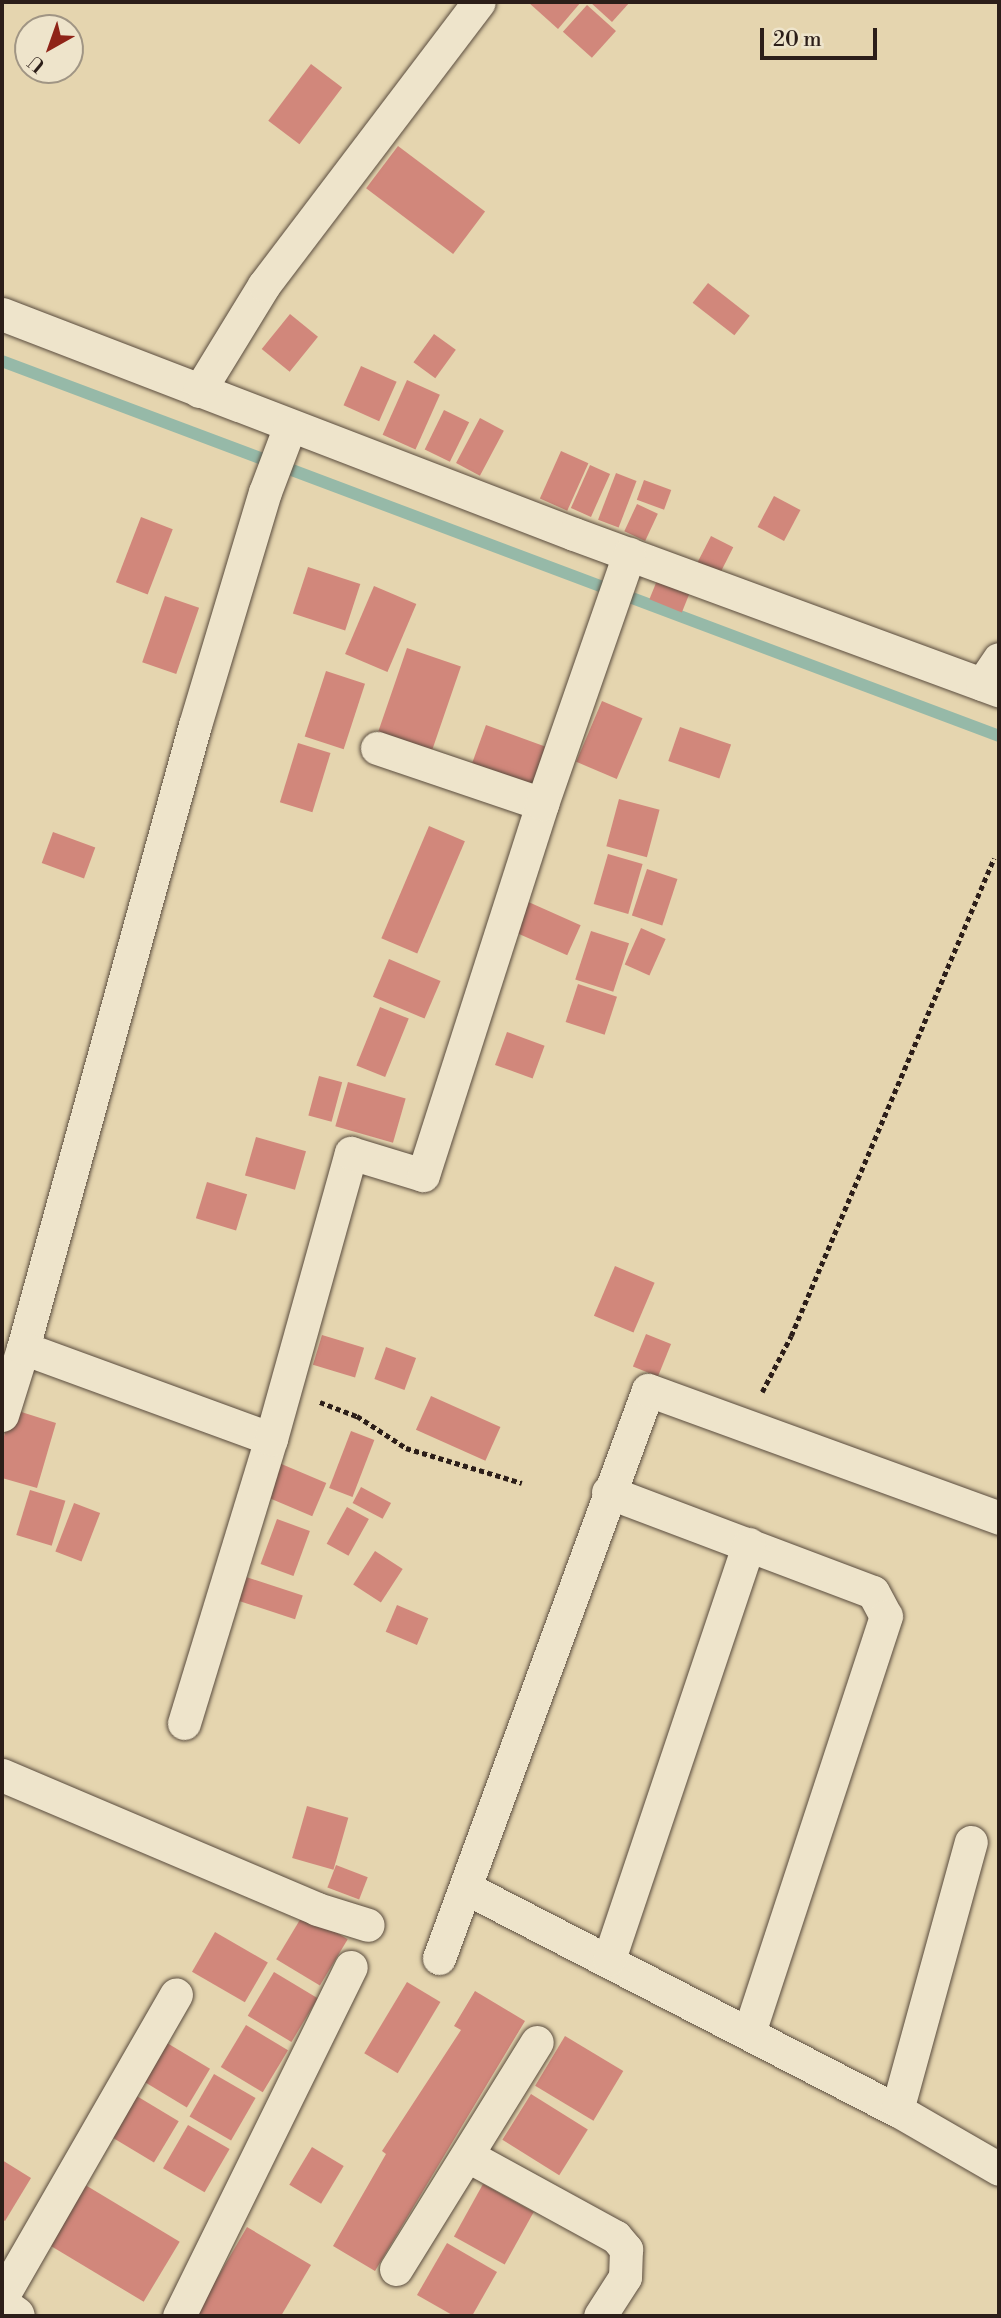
<!DOCTYPE html>
<style>
body{margin:0}
#map{position:relative;width:1001px;height:2318px;overflow:hidden;background:#e5d5af;font-family:"Libre Bodoni",serif}
div>[style]{position:absolute}
[style*='--x']{left:calc(var(--x)*1px);top:calc(var(--y)*1px);width:calc(var(--w)*1px);rotate:calc(var(--a)*1deg)}
.stream>*{height:12px;margin:-6px;padding:0 6px;transform-origin:6px;border-radius:6px;background:#96b9a8}
.building>*{inset:0;background:#d1877b;transform-origin:0 0}
.path>*{height:4.5px;margin-top:-2.25px;transform-origin:0;background:repeating-linear-gradient(90deg,#2c1e19 0 5px,transparent 0 8.5px)}
.roads{filter:drop-shadow(0 0 2px #5a4c3e) drop-shadow(0 0 2px #5a4c3e)}
.minor>*{height:33px;margin:-16.5px;padding:0 16.5px;transform-origin:16.5px;border-radius:16.5px;background:#eee4cb}
.tertiary>*{height:38px;margin:-19px;padding:0 19px;transform-origin:19px;border-radius:19px;background:#eee4cb}
span{translate:-50% -50%;white-space:nowrap;text-align:center;line-height:1.15;-webkit-text-stroke:7px #eee4cb;paint-order:stroke}
.frame{position:absolute;inset:0;border:4px solid #2c1e19;pointer-events:none}
.north{position:absolute;left:14px;top:14px;width:70px;height:70px;box-sizing:border-box;background:#eee4cb;border:2px solid #a09584;border-radius:50%;rotate:220deg;font-size:19px;font-weight:700;line-height:28px;text-align:center;color:#2c1e19}
.north::after{content:'';display:block;margin:auto;width:24px;height:32px;background:#8f2418;clip-path:polygon(50% 0,100% 100%,50% 72%,0 100%)}
.scale{position:absolute;left:760px;top:28px;width:117px;height:32px;box-sizing:border-box;border:4px solid #2c1e19;border-top:0;padding-left:9px;font-size:21px;line-height:24px;white-space:nowrap;color:#2c1e19;-webkit-text-stroke:5px #eee4cb;paint-order:stroke}
</style>
<div id="map">
<div class="stream">
<div style="--x:2;--y:361;--w:1065;--a:20.61"></div>
</div>
<div class="building">
<div style="clip-path:polygon(528px 2px,581px 2px,558px 29px)"></div>
<div style="clip-path:polygon(590px 2px,630px 2px,612px 22px)"></div>
<div style="left:587px;top:5px;width:39px;height:36px;rotate:42deg"></div>
<div style="left:311px;top:64px;width:39px;height:71px;rotate:37deg"></div>
<div style="left:398px;top:146px;width:109px;height:53px;rotate:37deg"></div>
<div style="left:708px;top:283px;width:53px;height:25px;rotate:38deg"></div>
<div style="left:290px;top:314px;width:36px;height:45px;rotate:39deg"></div>
<div style="left:434px;top:334px;width:27px;height:35px;rotate:36deg"></div>
<div style="left:361px;top:366px;width:39px;height:43px;rotate:24deg"></div>
<div style="left:407px;top:380px;width:36px;height:60px;rotate:24deg"></div>
<div style="left:444px;top:410px;width:28px;height:44px;rotate:26deg"></div>
<div style="left:480px;top:418px;width:27px;height:51px;rotate:28deg"></div>
<div style="left:561px;top:451px;width:30px;height:52px;rotate:24deg"></div>
<div style="left:590px;top:465px;width:22px;height:47px;rotate:24deg"></div>
<div style="left:616px;top:473px;width:22px;height:50px;rotate:21deg"></div>
<div style="left:644px;top:480px;width:29px;height:21px;rotate:20deg"></div>
<div style="left:774px;top:496px;width:30px;height:35px;rotate:28deg"></div>
<div style="left:637px;top:504px;width:23px;height:30px;rotate:25deg"></div>
<div style="left:141px;top:517px;width:34px;height:70px;rotate:21deg"></div>
<div style="left:711px;top:536px;width:25px;height:31px;rotate:27deg"></div>
<div style="left:308px;top:567px;width:55px;height:49px;rotate:18deg"></div>
<div style="left:658px;top:578px;width:35px;height:23px;rotate:22deg"></div>
<div style="left:374px;top:586px;width:46px;height:74px;rotate:23deg"></div>
<div style="left:165px;top:596px;width:36px;height:70px;rotate:19deg"></div>
<div style="left:407px;top:648px;width:57px;height:89px;rotate:19deg"></div>
<div style="left:326px;top:671px;width:41px;height:69px;rotate:18deg"></div>
<div style="left:602px;top:701px;width:44px;height:66px;rotate:23deg"></div>
<div style="left:486px;top:725px;width:65px;height:46px;rotate:20deg"></div>
<div style="left:680px;top:727px;width:54px;height:36px;rotate:19deg"></div>
<div style="left:298px;top:743px;width:34px;height:62px;rotate:17deg"></div>
<div style="left:619px;top:799px;width:42px;height:49px;rotate:15deg"></div>
<div style="left:429px;top:826px;width:39px;height:122px;rotate:23deg"></div>
<div style="left:53px;top:832px;width:45px;height:33px;rotate:20deg"></div>
<div style="left:608px;top:854px;width:36px;height:52px;rotate:16deg"></div>
<div style="left:647px;top:869px;width:32px;height:49px;rotate:18deg"></div>
<div style="left:524px;top:900px;width:62px;height:33px;rotate:24deg"></div>
<div style="left:641px;top:928px;width:27px;height:40px;rotate:24deg"></div>
<div style="left:591px;top:931px;width:40px;height:51px;rotate:18deg"></div>
<div style="left:389px;top:959px;width:56px;height:41px;rotate:23deg"></div>
<div style="left:578px;top:984px;width:41px;height:40px;rotate:18deg"></div>
<div style="left:380px;top:1007px;width:31px;height:63px;rotate:22deg"></div>
<div style="left:507px;top:1032px;width:40px;height:35px;rotate:20deg"></div>
<div style="left:319px;top:1076px;width:24px;height:41px;rotate:15deg"></div>
<div style="left:348px;top:1082px;width:60px;height:46px;rotate:16deg"></div>
<div style="left:256px;top:1137px;width:52px;height:40px;rotate:16deg"></div>
<div style="left:207px;top:1182px;width:42px;height:38px;rotate:17deg"></div>
<div style="left:615px;top:1266px;width:43px;height:54px;rotate:23deg"></div>
<div style="left:646px;top:1334px;width:27px;height:35px;rotate:22deg"></div>
<div style="left:322px;top:1335px;width:44px;height:31px;rotate:17deg"></div>
<div style="left:386px;top:1347px;width:32px;height:34px;rotate:20deg"></div>
<div style="left:431px;top:1396px;width:76px;height:37px;rotate:24deg"></div>
<div style="clip-path:polygon(12px 1409px,56px 1423px,37px 1488px,2px 1478px,2px 1443px)"></div>
<div style="left:351px;top:1431px;width:25px;height:61px;rotate:21deg"></div>
<div style="left:272px;top:1460px;width:59px;height:36px;rotate:23deg"></div>
<div style="left:361px;top:1487px;width:34px;height:18px;rotate:28deg"></div>
<div style="left:30px;top:1490px;width:37px;height:47px;rotate:17deg"></div>
<div style="left:74px;top:1503px;width:28px;height:52px;rotate:21deg"></div>
<div style="left:347px;top:1507px;width:25px;height:42px;rotate:29deg"></div>
<div style="left:277px;top:1519px;width:35px;height:48px;rotate:20deg"></div>
<div style="left:375px;top:1551px;width:33px;height:40px;rotate:33deg"></div>
<div style="left:240px;top:1575px;width:66px;height:25px;rotate:18deg"></div>
<div style="left:397px;top:1605px;width:34px;height:29px;rotate:23deg"></div>
<div style="left:307px;top:1806px;width:43px;height:54px;rotate:16deg"></div>
<div style="left:336px;top:1865px;width:34px;height:24px;rotate:21deg"></div>
<div style="left:304px;top:1913px;width:51px;height:54px;rotate:31deg"></div>
<div style="left:215px;top:1932px;width:61px;height:46px;rotate:30deg"></div>
<div style="left:274px;top:1972px;width:51px;height:51px;rotate:31deg"></div>
<div style="left:407px;top:1982px;width:39px;height:83px;rotate:31deg"></div>
<div style="clip-path:polygon(475px 1991px,525px 2021px,375px 2271px,333px 2246px,386px 2154px,382px 2151px,461px 2030px,454px 2026px)"></div>
<div style="left:246px;top:2025px;width:49px;height:49px;rotate:31deg"></div>
<div style="left:565px;top:2036px;width:68px;height:58px;rotate:31deg"></div>
<div style="left:162px;top:2040px;width:56px;height:45px;rotate:31deg"></div>
<div style="left:214px;top:2074px;width:48px;height:49px;rotate:30deg"></div>
<div style="left:531px;top:2094px;width:67px;height:54px;rotate:32deg"></div>
<div style="left:135px;top:2095px;width:51px;height:48px;rotate:31deg"></div>
<div style="left:188px;top:2125px;width:48px;height:50px;rotate:30deg"></div>
<div style="left:312px;top:2147px;width:37px;height:44px;rotate:31deg"></div>
<div style="clip-path:polygon(2px 2160px,31px 2178px,5px 2221px,2px 2219px)"></div>
<div style="left:82px;top:2183px;width:114px;height:70px;rotate:31deg"></div>
<div style="left:483px;top:2184px;width:58px;height:60px;rotate:29deg"></div>
<div style="clip-path:polygon(247px 2227px,311px 2265px,281px 2316px,195px 2316px)"></div>
<div style="clip-path:polygon(447px 2243px,497px 2272px,472px 2316px,454px 2316px,417px 2295px)"></div>
</div>
<div class="path">
<div style="--x:762;--y:1392;--w:63;--a:-62.6"></div>
<div style="--x:791;--y:1336;--w:519;--a:-66.99"></div>
<div style="--x:320;--y:1402;--w:40;--a:21"></div>
<div style="--x:357;--y:1416;--w:59;--a:33.1"></div>
<div style="--x:406;--y:1448;--w:121;--a:16.8"></div>
</div>
<div class="roads">
<div class="minor">
<div style="--x:2;--y:314;--w:613;--a:21.04"></div>
<div style="--x:574;--y:534;--w:453;--a:20.2"></div>
<div style="--x:199;--y:391;--w:124;--a:-58.5"></div>
<div style="--x:264;--y:285;--w:355;--a:-52.8"></div>
<div style="--x:982;--y:684;--w:30;--a:-56"></div>
<div style="--x:377;--y:748;--w:174;--a:18.7"></div>
<div style="--x:23;--y:1348;--w:646;--a:-74.57"></div>
<div style="--x:195;--y:725;--w:243;--a:-73.3"></div>
<div style="--x:265;--y:492;--w:71;--a:-69.3"></div>
<div style="--x:2;--y:1415;--w:70;--a:-72.6"></div>
<div style="--x:23;--y:1348;--w:264;--a:20.1"></div>
<div style="--x:608;--y:1492;--w:283;--a:20.7"></div>
<div style="--x:873;--y:1592;--w:27;--a:62"></div>
<div style="--x:886;--y:1616;--w:439;--a:108.2"></div>
<div style="--x:184;--y:1723;--w:297;--a:-73"></div>
<div style="--x:271;--y:1439;--w:297;--a:-74.4"></div>
<div style="--x:351;--y:1153;--w:75;--a:17"></div>
<div style="--x:423;--y:1175;--w:390;--a:-72.2"></div>
<div style="--x:542;--y:804;--w:265;--a:-70.8"></div>
<div style="--x:2;--y:1775;--w:342;--a:23"></div>
<div style="--x:317;--y:1909;--w:53;--a:17.4"></div>
<div style="--x:468;--y:1889;--w:483;--a:27.3"></div>
<div style="--x:897;--y:2110;--w:118;--a:30"></div>
<div style="--x:439;--y:1958;--w:605;--a:-69.8"></div>
<div style="--x:648;--y:1390;--w:374;--a:20"></div>
<div style="--x:609;--y:1959;--w:438;--a:-71.4"></div>
<div style="--x:897;--y:2110;--w:278;--a:-74.6"></div>
<div style="--x:470;--y:2157;--w:166;--a:28.7"></div>
<div style="--x:616;--y:2237;--w:16;--a:50"></div>
<div style="--x:626;--y:2249;--w:28;--a:92"></div>
<div style="--x:625;--y:2277;--w:46;--a:122.7"></div>
<div style="--x:396;--y:2269;--w:267;--a:-58.2"></div>
<div style="--x:2;--y:2297;--w:349;--a:-60.1"></div>
<div style="--x:179;--y:2316;--w:389;--a:-63.8"></div>
</div>
<div class="tertiary">
<div style="--x:2;--y:2306;--w:17;--a:36"></div>
</div>
</div>
<div class="frame"></div>
<div class="north">U</div>
<div class="scale">20 m</div>
</div>
